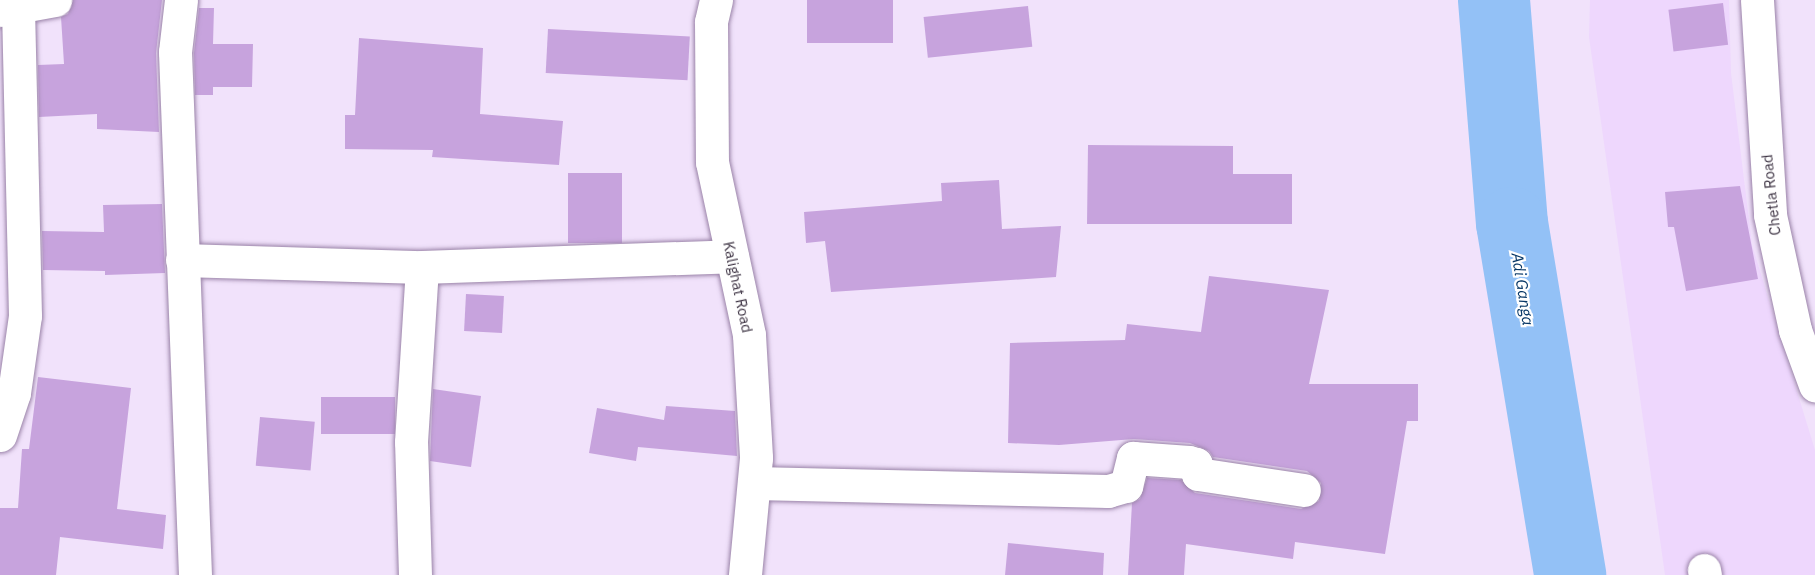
<!DOCTYPE html>
<style>
body{margin:0}
#map{position:relative;width:1815px;height:575px;overflow:hidden;background:#f1e2fb;font-family:"IBM Plex Sans",sans-serif}
div>[style]{position:absolute}
[style*='--x']{left:calc(var(--x)*1px);top:calc(var(--y)*1px);width:calc(var(--w)*1px);rotate:calc(var(--a)*1deg)}
.built>*{inset:0;background:#eed7fd}
.river>*{height:72px;margin:-36px;padding:0 36px;transform-origin:36px;border-radius:36px;background:#93c1f6}
.building>*{inset:0;background:#c7a3dd;transform-origin:0 0}
.roads{filter:drop-shadow(0 0 2px #9a83a8) drop-shadow(0 0 2px #9a83a8)}
.minor>*{height:33px;margin:-16.5px;padding:0 16.5px;transform-origin:16.5px;border-radius:16.5px;background:#fff}
.secondary>*{height:33px;margin:-16.5px;padding:0 16.5px;transform-origin:16.5px;border-radius:16.5px;background:#fff}
span{translate:-50% -50%;white-space:nowrap;text-align:center;line-height:1.15;-webkit-text-stroke:4.5px #fff;paint-order:stroke}
.street-label{font-size:15px;color:#3e3444}
.water-label{font-size:16px;color:#073766;font-style:italic}
</style>
<div id="map">
<div class="built">
<div style="clip-path:polygon(1590px 0,1729px 0,1731px 73px,1752px 245px,1815px 450px,1815px 575px,1665px 575px,1589px 37px)"></div>
</div>
<div class="river">
<div style="--x:1494;--y:0;--w:224;--a:85.4"></div>
<div style="--x:1512;--y:223;--w:357;--a:80.6"></div>
</div>
<div class="building">
<div style="clip-path:polygon(73px 0,162px 0,156px 53px,159px 132px,97px 129px,97px 114px,39px 117px,38px 65px,64px 64px,61px 17px,68px 14px)"></div>
<div style="left:807px;top:0;width:86px;height:43px"></div>
<div style="left:1723px;top:3px;width:42px;height:55px;rotate:83deg"></div>
<div style="left:1028px;top:6px;width:41px;height:105px;rotate:84deg"></div>
<div style="clip-path:polygon(199px 8px,214px 8px,213px 44px,253px 44px,252px 87px,213px 87px,213px 95px,195px 95px,194px 53px)"></div>
<div style="left:548px;top:29px;width:142px;height:44px;rotate:3deg"></div>
<div style="clip-path:polygon(359px 38px,483px 48px,480px 114px,563px 121px,559px 165px,432px 157px,433px 150px,345px 149px,345px 115px,355px 115px)"></div>
<div style="clip-path:polygon(1088px 145px,1233px 146px,1233px 174px,1292px 174px,1292px 224px,1087px 224px)"></div>
<div style="left:568px;top:173px;width:54px;height:70px"></div>
<div style="clip-path:polygon(999px 180px,1002px 229px,1061px 226px,1056px 277px,831px 292px,825px 241px,806px 243px,804px 212px,942px 201px,941px 183px)"></div>
<div style="clip-path:polygon(1740px 186px,1758px 279px,1686px 291px,1674px 227px,1668px 227px,1665px 192px)"></div>
<div style="clip-path:polygon(162px 204px,165px 273px,105px 275px,105px 271px,43px 270px,42px 231px,104px 232px,103px 205px)"></div>
<div style="clip-path:polygon(1209px 276px,1329px 290px,1309px 384px,1418px 384px,1418px 421px,1407px 421px,1385px 554px,1295px 542px,1293px 559px,1186px 544px,1184px 575px,1128px 575px,1132px 503px,1140px 499px,1147px 478px,1181px 480px,1195px 493px,1301px 509px,1319px 501px,1321px 483px,1307px 471px,1213px 457px,1209px 451px,1190px 443px,1134px 439px,1059px 445px,1008px 443px,1010px 343px,1125px 340px,1127px 324px,1201px 332px)"></div>
<div style="left:466px;top:294px;width:38px;height:37px;rotate:3deg"></div>
<div style="clip-path:polygon(38px 377px,131px 388px,117px 509px,166px 515px,163px 549px,60px 537px,56px 575px,0 575px,0 508px,18px 508px,22px 449px,29px 449px)"></div>
<div style="clip-path:polygon(433px 389px,481px 396px,471px 467px,430px 461px)"></div>
<div style="left:321px;top:397px;width:74px;height:37px"></div>
<div style="clip-path:polygon(666px 406px,735px 411px,737px 456px,638px 447px,636px 461px,589px 453px,597px 408px,664px 420px)"></div>
<div style="left:260px;top:417px;width:55px;height:49px;rotate:5deg"></div>
<div style="clip-path:polygon(1008px 543px,1104px 553px,1103px 575px,1005px 575px)"></div>
</div>
<div class="roads">
<div class="minor">
<div style="--x:181;--y:0;--w:52;--a:96.6"></div>
<div style="--x:175;--y:52;--w:523;--a:87.81"></div>
<div style="--x:716;--y:0;--w:23;--a:103"></div>
<div style="--x:711;--y:22;--w:140;--a:89.6"></div>
<div style="--x:712;--y:162;--w:177;--a:77.9"></div>
<div style="--x:749;--y:335;--w:123;--a:86.7"></div>
<div style="--x:756;--y:458;--w:118;--a:95.4"></div>
<div style="--x:0;--y:10;--w:56;--a:-10.3"></div>
<div style="--x:182;--y:260;--w:240;--a:1.7"></div>
<div style="--x:422;--y:267;--w:310;--a:-2"></div>
<div style="--x:0;--y:435;--w:44;--a:-71.6"></div>
<div style="--x:14;--y:393;--w:78;--a:-81.9"></div>
<div style="--x:25;--y:316;--w:308;--a:-91.3"></div>
<div style="--x:754;--y:483;--w:354;--a:1.3"></div>
<div style="--x:1108;--y:491;--w:19;--a:-16"></div>
<div style="--x:1126;--y:486;--w:29;--a:-76"></div>
<div style="--x:1133;--y:458;--w:56;--a:4.1"></div>
<div style="--x:1189;--y:462;--w:7;--a:16"></div>
<div style="--x:1196;--y:464;--w:10;--a:79"></div>
<div style="--x:1198;--y:474;--w:107;--a:8.6"></div>
<div style="--x:1704;--y:570;--w:5;--a:79"></div>
<div style="--x:415;--y:575;--w:133;--a:-91.7"></div>
<div style="--x:411;--y:442;--w:175;--a:-86.4"></div>
</div>
<div class="secondary">
<div style="--x:1757;--y:0;--w:215;--a:86.5"></div>
<div style="--x:1770;--y:215;--w:118;--a:77.7"></div>
<div style="--x:1795;--y:330;--w:59;--a:70"></div>
</div>
</div>
<div class="street-label">
<span style="left:1771px;top:195px;rotate:-96deg">Chetla Road</span>
<span style="left:738px;top:287px;rotate:78deg">Kalighat Road</span>
</div>
<div class="water-label">
<span style="left:1523px;top:289px;rotate:81deg">Adi Ganga</span>
</div>
</div>
